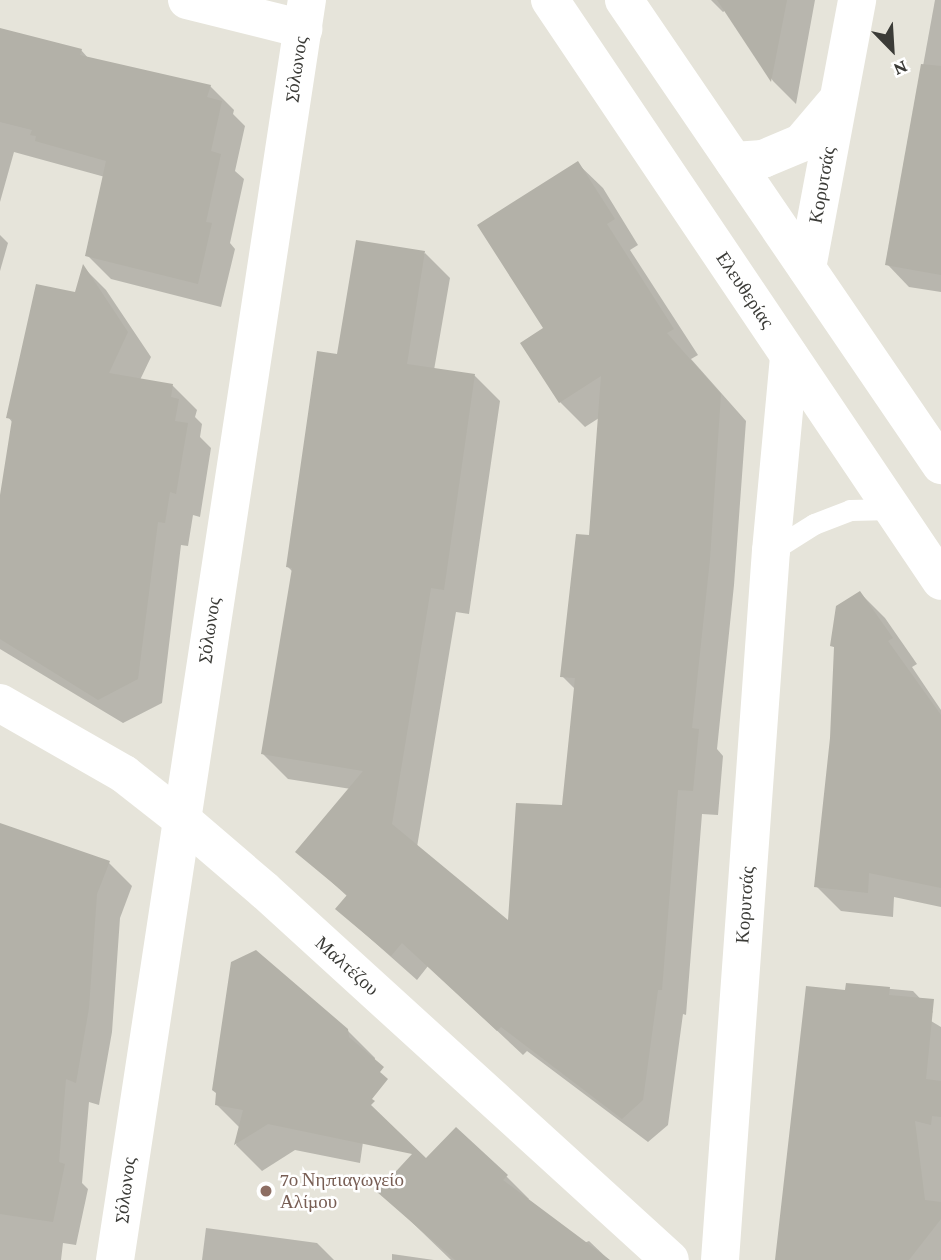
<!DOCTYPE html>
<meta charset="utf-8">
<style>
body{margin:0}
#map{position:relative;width:941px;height:1260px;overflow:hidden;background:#e6e4da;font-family:"Crimson Pro",serif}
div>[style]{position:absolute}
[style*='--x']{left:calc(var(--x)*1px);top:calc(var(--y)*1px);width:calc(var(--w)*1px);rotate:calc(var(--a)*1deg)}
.shadow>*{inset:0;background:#0003}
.building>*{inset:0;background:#b3b1a8}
.lane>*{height:21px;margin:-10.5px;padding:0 10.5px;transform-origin:10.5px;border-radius:10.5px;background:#fff}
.street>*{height:38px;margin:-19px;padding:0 19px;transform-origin:19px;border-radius:19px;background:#fff}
.secondary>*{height:38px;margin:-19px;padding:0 19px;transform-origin:19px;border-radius:19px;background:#fff}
.dots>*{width:19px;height:19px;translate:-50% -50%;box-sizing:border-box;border:4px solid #fff;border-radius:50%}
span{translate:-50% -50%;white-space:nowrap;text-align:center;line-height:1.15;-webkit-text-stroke:5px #fff;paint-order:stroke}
.street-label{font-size:19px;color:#3b3b37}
.education-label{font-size:19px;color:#785e54}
.left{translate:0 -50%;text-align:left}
.north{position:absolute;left:857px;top:14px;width:70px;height:70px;-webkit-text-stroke:5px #fff;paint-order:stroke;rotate:156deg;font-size:19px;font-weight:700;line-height:28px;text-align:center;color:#3b3b37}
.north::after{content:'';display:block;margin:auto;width:24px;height:32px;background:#3b3b37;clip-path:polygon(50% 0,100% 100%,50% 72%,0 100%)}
</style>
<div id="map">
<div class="shadow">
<div style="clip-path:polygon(711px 0,815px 0,796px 104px,773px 81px,726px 10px,723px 12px)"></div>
<div style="clip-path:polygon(935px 0,941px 0,941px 292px,909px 287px,887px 264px)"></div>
<div style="clip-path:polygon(0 30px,81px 50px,89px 59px,210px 86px,234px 110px,233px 114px,245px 126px,235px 171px,244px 179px,230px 243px,235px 249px,221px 307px,111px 279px,87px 255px,105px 177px,14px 152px,0 202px)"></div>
<div style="clip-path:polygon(577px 163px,603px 188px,638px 245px,630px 250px,698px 355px,691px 359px,746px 421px,734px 585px,717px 749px,723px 756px,718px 815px,702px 814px,686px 1015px,683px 1014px,668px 1125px,648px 1142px,527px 1051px,523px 1055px,428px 966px,417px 980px,337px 909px,348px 897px,298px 851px,351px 789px,288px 779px,263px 754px,293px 572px,287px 566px,338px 356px,425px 253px,450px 278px,434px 370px,475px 376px,500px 401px,469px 614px,456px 612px,417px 847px,510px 923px,563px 807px,575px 689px,562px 676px,591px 537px,599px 418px,585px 427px,560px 402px,546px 329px)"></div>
<div style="clip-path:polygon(0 235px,8px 243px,0 271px)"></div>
<div style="clip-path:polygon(84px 268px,106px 290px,151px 357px,140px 380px,173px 386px,197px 410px,195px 417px,202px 424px,200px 437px,211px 448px,200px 517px,193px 515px,188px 546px,181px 545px,162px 703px,123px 723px,0 649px,0 506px,13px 423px,8px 417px,77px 294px)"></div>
<div style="clip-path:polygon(860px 593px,885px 618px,917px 664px,912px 667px,941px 710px,941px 907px,894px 897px,893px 917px,841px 911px,816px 886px,831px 738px,836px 649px,832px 645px)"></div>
<div style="clip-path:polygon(0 825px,109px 863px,132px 886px,120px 918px,112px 1032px,99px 1105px,89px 1102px,82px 1183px,88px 1189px,76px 1245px,63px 1243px,61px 1260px,0 1260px)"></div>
<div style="clip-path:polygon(847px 985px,913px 991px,933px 1012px,920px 1020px,931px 1021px,941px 1027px,941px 1260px,777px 1260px)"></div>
<div style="clip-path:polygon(348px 1031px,375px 1058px,360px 1163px,295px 1150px,262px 1171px,236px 1145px,240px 1128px,216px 1104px,218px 1094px)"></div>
<div style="clip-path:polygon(426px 1161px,506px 1176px,529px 1199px,527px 1200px,584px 1243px,589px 1241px,609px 1260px,451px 1260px,393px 1204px)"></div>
<div style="clip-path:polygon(206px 1228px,317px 1243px,334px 1260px,202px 1260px)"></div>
<div style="clip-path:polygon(392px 1254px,434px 1260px,392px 1260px)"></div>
</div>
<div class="building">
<div style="clip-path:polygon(717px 0,787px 0,771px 82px)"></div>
<div style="clip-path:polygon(0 28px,82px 49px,80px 55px,211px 85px,207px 97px,222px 101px,211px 151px,221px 154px,206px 222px,212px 223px,198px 284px,85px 256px,106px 161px,35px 141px,36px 136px,30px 135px,32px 130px,0 122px)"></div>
<div style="clip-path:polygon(921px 64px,941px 66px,941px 275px,885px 265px)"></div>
<div style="clip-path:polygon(578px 161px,615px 219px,607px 224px,674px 329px,667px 333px,721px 394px,710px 559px,692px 728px,699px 729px,693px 791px,678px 790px,662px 990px,658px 990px,643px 1100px,622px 1119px,501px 1027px,497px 1031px,402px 943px,391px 956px,335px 909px,347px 895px,295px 852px,363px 771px,261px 754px,292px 568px,286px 567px,317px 351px,337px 354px,356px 240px,425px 251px,407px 364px,475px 374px,444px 590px,431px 588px,392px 824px,508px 920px,516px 803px,562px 805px,575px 678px,560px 677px,576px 534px,589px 535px,601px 376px,559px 403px,520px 343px,543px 328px,477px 225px)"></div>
<div style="clip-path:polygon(83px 264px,128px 332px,109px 373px,173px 384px,171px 397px,179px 399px,175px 421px,188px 423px,176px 494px,170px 492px,165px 523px,158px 522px,138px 679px,98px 700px,0 639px,0 495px,12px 419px,6px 418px,36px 284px,75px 292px)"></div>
<div style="clip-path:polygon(860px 591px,893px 638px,888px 641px,941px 715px,941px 888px,869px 873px,868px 893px,814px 887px,830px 738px,834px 647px,830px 646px,836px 606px)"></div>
<div style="clip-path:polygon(0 823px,110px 861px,97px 894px,89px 1008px,76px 1083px,66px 1079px,59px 1162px,65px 1164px,53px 1222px,0 1214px)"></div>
<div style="clip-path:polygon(256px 950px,348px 1029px,349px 1037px,384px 1067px,380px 1072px,388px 1079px,372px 1099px,375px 1101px,371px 1105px,426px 1158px,456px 1127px,508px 1175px,503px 1180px,610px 1260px,455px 1260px,377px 1192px,412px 1154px,268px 1124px,234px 1145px,243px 1110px,215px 1105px,216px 1093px,212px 1090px,231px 962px)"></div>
<div style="clip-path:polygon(846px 983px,890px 987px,889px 995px,934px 999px,926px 1079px,941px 1081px,941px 1117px,932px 1116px,931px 1125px,915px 1121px,925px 1200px,941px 1202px,941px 1219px,909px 1260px,775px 1260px,806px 986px,845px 990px)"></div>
</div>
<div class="lane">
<div style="--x:771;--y:551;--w:51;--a:-32.1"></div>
<div style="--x:814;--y:524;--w:39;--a:-21"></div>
<div style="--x:850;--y:510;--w:42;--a:-1.4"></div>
</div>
<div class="street">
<div style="--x:187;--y:0;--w:120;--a:14"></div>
<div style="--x:734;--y:161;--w:29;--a:-4"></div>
<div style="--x:763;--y:159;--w:41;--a:-22.8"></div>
<div style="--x:801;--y:143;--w:52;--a:-49.6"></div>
<div style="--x:807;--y:268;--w:273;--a:-79.4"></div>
<div style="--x:0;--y:703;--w:143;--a:29.8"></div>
<div style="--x:124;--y:774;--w:71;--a:38.2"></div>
<div style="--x:180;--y:818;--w:111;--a:40.6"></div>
<div style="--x:264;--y:890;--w:549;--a:42.34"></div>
<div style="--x:115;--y:1260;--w:1275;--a:-81.34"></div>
<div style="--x:720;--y:1260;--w:711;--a:-85.89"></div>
<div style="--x:771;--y:551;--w:196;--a:-84.7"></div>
</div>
<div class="secondary">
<div style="--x:550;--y:0;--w:700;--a:56.06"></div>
<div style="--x:624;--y:0;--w:563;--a:55.72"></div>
</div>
<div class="dots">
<div style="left:266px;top:1191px;background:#8d6e63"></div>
</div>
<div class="street-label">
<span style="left:296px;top:69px;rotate:-81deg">Σόλωνος</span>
<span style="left:822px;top:185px;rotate:-80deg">Κορυτσάς</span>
<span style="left:745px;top:290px;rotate:56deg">Ελευθερίας</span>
<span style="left:209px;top:630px;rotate:-81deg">Σόλωνος</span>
<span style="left:745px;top:905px;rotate:-86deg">Κορυτσάς</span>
<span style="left:347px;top:966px;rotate:42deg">Μαλτέζου</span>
<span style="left:125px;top:1190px;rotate:-82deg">Σόλωνος</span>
</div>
<div class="education-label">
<span class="left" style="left:280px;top:1191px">7ο Νηπιαγωγείο<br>Αλίμου</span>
</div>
<div class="north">N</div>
</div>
